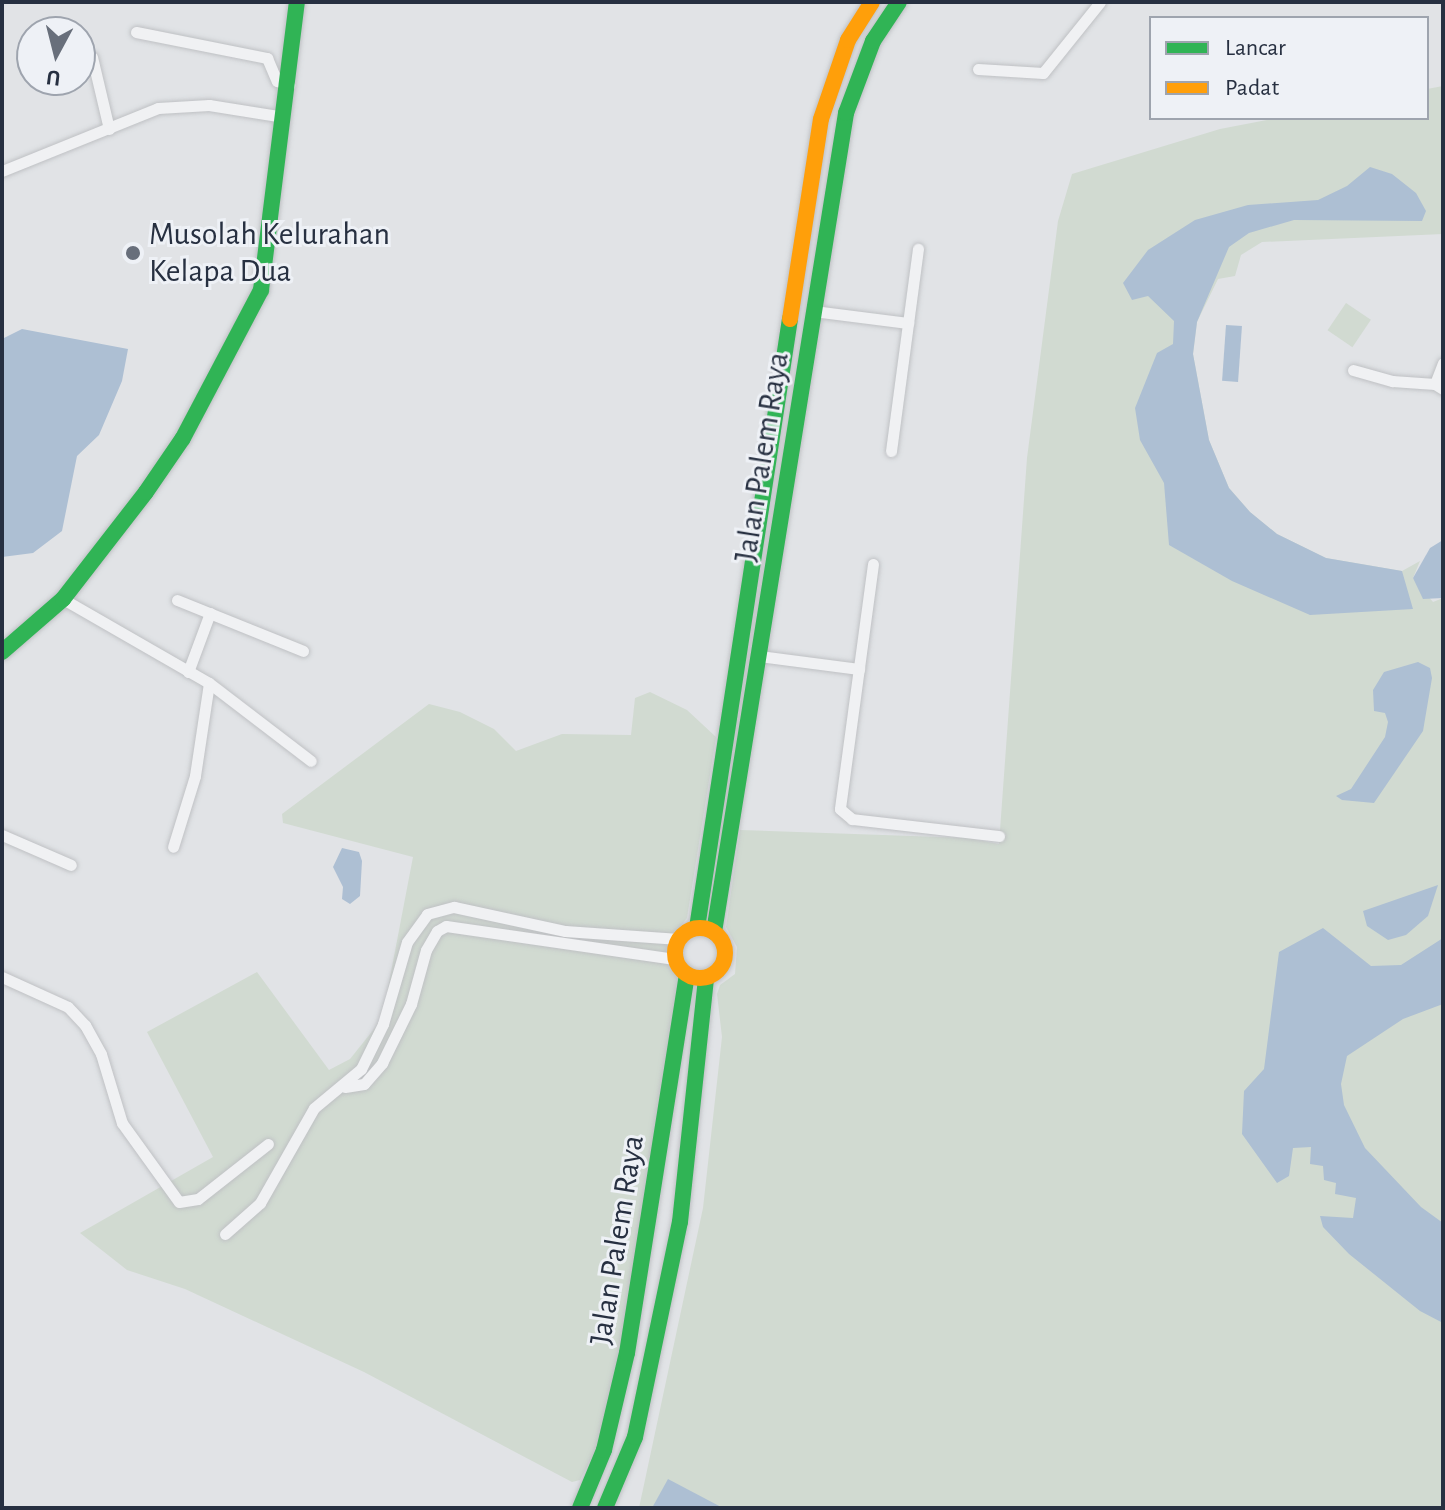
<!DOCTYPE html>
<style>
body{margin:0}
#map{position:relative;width:1445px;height:1510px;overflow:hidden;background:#e1e3e6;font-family:"Alegreya Sans",sans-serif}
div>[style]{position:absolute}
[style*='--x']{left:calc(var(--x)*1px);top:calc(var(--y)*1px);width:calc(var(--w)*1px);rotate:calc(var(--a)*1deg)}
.green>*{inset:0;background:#d1dad1;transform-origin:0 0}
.water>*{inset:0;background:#adbfd3;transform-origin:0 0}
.roads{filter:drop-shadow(0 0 2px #bfc1c4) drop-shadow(0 0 2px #bfc1c4)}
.street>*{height:11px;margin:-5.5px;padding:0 5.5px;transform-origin:5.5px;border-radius:5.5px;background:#f0f1f3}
.fast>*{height:16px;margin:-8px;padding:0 8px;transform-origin:8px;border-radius:8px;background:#30b455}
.slow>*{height:16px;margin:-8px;padding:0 8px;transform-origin:8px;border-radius:8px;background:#ff9f0a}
.slow>.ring{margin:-8px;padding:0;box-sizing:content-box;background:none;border:16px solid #ff9f0a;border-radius:50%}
.dots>*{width:22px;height:22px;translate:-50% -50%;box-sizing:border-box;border:4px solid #eef1f6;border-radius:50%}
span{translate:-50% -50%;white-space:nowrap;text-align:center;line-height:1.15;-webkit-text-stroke:6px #eef1f6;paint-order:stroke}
.poi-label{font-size:32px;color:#273041}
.left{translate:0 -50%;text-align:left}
.street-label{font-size:32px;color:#273041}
.frame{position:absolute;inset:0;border:4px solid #273041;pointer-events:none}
.legend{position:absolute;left:1149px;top:16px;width:280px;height:104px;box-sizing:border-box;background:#eef1f6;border:2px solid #9ea4ae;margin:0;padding:10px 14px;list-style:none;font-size:24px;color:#273041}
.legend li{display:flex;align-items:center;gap:16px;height:40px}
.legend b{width:40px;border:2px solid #9ea4ae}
.north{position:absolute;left:16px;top:16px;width:80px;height:80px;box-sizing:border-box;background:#eef1f6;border:2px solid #9ea4ae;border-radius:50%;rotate:187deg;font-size:22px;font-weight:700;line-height:32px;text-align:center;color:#273041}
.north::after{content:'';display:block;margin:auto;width:28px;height:36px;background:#686f7b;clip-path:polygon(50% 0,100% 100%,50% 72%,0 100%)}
</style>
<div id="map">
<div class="green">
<div style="clip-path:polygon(1443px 86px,1443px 234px,1262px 242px,1241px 255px,1235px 276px,1218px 279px,1197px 322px,1193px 354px,1209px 440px,1229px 488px,1250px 512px,1277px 534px,1326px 558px,1402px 571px,1420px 561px,1413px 578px,1433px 602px,1443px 598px,1443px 1508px,639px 1508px,703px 1208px,722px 1037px,717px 994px,720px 985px,735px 974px,737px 947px,726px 927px,740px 830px,968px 838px,999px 844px,1027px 458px,1058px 221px,1072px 174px,1220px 129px,1277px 118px,1427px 118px,1427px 89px)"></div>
<div style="left:1346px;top:303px;width:30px;height:33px;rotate:34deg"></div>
<div style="clip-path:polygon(650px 692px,687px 710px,716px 737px,687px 918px,668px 942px,666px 963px,678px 976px,680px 990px,622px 1349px,597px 1448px,580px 1480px,572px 1482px,364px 1372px,185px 1289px,127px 1270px,80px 1233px,213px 1157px,147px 1032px,257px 972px,329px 1070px,350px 1059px,382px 1019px,413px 857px,283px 823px,282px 814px,429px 704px,460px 712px,494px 729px,516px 751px,562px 734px,631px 735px,635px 698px)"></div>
</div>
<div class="water">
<div style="clip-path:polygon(1370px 167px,1392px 174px,1416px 193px,1426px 211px,1422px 221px,1294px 220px,1249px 233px,1229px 247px,1197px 322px,1193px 354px,1209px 440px,1229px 488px,1250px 512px,1277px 534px,1326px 558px,1402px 571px,1413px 609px,1310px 615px,1232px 581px,1169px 545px,1164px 483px,1140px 440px,1135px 408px,1157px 353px,1173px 344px,1174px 321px,1148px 296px,1132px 300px,1123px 283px,1148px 250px,1195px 220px,1248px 205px,1318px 200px,1347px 186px)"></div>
<div style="left:1226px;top:325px;width:16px;height:56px;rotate:4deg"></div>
<div style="clip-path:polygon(22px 329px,128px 349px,122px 381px,99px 435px,77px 456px,62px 531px,33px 553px,2px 557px,2px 339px)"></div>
<div style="clip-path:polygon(1443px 540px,1443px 598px,1423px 599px,1413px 578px,1430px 548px)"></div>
<div style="clip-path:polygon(1418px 662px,1430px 668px,1432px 678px,1423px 731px,1374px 803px,1342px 800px,1336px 796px,1351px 789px,1385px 737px,1388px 722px,1385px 713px,1374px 711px,1373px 690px,1384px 672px)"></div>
<div style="clip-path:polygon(342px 848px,359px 852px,362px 861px,360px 896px,350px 904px,342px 899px,343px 887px,333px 867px)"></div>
<div style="clip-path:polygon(1438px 885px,1428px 916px,1406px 935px,1388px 940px,1367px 926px,1363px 911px)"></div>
<div style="clip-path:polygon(1323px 928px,1371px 966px,1401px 965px,1443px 938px,1443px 1004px,1403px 1019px,1347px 1056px,1341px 1084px,1344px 1105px,1365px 1148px,1421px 1207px,1443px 1223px,1443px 1323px,1420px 1311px,1349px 1254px,1323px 1227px,1320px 1216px,1353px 1218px,1356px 1198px,1335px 1194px,1336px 1183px,1324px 1180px,1323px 1166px,1310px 1164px,1311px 1147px,1293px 1148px,1289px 1176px,1277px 1183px,1242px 1134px,1244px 1091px,1264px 1069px,1279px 952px)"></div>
<div style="clip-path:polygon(668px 1479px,723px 1508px,652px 1508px)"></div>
</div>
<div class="roads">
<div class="street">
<div style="--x:136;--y:32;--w:134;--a:11.2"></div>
<div style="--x:267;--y:58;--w:25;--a:67"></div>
<div style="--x:277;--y:81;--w:13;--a:18"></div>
<div style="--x:92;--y:57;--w:74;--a:76.7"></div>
<div style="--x:978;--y:69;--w:65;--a:3.5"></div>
<div style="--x:1043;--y:73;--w:91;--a:-51.2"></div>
<div style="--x:2;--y:171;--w:168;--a:-22"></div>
<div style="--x:158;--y:108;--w:51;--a:-3.4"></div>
<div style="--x:209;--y:105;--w:76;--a:9.1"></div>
<div style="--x:813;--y:311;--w:96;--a:7.2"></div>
<div style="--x:1443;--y:363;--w:22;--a:111"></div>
<div style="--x:1435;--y:384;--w:9;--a:32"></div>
<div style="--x:1353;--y:370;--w:41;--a:15.8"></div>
<div style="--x:1392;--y:381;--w:43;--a:4"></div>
<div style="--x:891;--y:451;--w:204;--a:-82.4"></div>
<div style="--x:873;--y:564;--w:247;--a:97.7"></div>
<div style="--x:840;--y:809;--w:16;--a:40"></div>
<div style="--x:852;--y:819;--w:148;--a:6.6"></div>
<div style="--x:63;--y:599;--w:168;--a:29.9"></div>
<div style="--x:209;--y:683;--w:94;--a:98.6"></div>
<div style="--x:195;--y:776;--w:74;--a:107.2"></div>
<div style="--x:177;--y:600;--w:136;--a:22"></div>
<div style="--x:759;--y:656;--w:101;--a:7.4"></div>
<div style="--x:188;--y:672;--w:63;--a:-69.6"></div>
<div style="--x:209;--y:683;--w:128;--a:37.4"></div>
<div style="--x:2;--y:835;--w:75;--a:23.5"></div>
<div style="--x:2;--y:977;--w:72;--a:24.4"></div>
<div style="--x:68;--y:1007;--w:25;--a:47"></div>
<div style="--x:85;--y:1025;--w:33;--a:61"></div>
<div style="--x:101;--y:1054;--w:72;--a:73.1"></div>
<div style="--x:122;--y:1123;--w:97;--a:54.2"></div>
<div style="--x:179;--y:1202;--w:19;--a:-9"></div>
<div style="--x:198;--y:1199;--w:89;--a:-38.2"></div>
<div style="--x:345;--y:1087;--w:19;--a:-9"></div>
<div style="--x:364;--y:1084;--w:28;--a:-49"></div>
<div style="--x:382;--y:1063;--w:66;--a:-63.8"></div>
<div style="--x:411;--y:1004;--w:56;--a:-74.5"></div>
<div style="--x:426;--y:950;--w:22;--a:-60"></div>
<div style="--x:437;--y:931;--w:10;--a:-29"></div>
<div style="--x:446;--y:926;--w:231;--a:8.2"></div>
<div style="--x:225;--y:1234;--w:47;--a:-41.5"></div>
<div style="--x:260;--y:1203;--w:109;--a:-60.4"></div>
<div style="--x:314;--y:1108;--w:61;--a:-39.7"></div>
<div style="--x:361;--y:1069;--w:50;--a:-63.9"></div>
<div style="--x:383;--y:1024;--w:85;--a:-73.7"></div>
<div style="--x:407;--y:942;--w:34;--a:-54"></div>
<div style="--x:427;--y:914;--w:28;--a:-15"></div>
<div style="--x:454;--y:907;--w:114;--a:12.2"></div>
<div style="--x:565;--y:931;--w:114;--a:4"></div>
</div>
<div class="fast">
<div style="--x:2;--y:652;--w:81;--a:-41"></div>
<div style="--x:63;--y:599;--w:135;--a:-52.2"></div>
<div style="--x:146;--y:492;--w:65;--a:-55.6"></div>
<div style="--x:183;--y:438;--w:167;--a:-62.2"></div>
<div style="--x:261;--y:290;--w:290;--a:-82.9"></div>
<div style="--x:697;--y:928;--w:616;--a:-81.32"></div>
<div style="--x:714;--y:932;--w:830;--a:-80.84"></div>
<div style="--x:846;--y:113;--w:77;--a:-69.4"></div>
<div style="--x:873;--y:41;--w:47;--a:-56.3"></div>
<div style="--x:580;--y:1508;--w:63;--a:-67.5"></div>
<div style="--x:604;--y:1450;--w:100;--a:-76.7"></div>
<div style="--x:627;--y:1353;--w:383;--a:-81"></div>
<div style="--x:605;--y:1508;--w:77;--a:-67.1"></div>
<div style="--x:635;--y:1437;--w:220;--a:-78.2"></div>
<div style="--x:680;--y:1222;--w:245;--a:-83.9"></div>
</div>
<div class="slow">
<div style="--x:790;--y:319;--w:202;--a:-81.2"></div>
<div style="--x:821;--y:119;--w:83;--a:-71.1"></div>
<div style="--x:848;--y:40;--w:45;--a:-57.7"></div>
<div class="ring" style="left:675px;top:928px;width:34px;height:34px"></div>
</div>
</div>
<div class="dots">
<div style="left:133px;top:253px;background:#686f7b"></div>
</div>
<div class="poi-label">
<span class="left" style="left:149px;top:253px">Musolah Kelurahan<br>Kelapa Dua</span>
</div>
<div class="street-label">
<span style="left:762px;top:457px;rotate:-81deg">Jalan Palem Raya</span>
<span style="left:617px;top:1240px;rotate:-81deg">Jalan Palem Raya</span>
</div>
<div class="frame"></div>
<ul class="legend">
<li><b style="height:10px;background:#30b455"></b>Lancar</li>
<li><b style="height:10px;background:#ff9f0a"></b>Padat</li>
</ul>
<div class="north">U</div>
</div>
